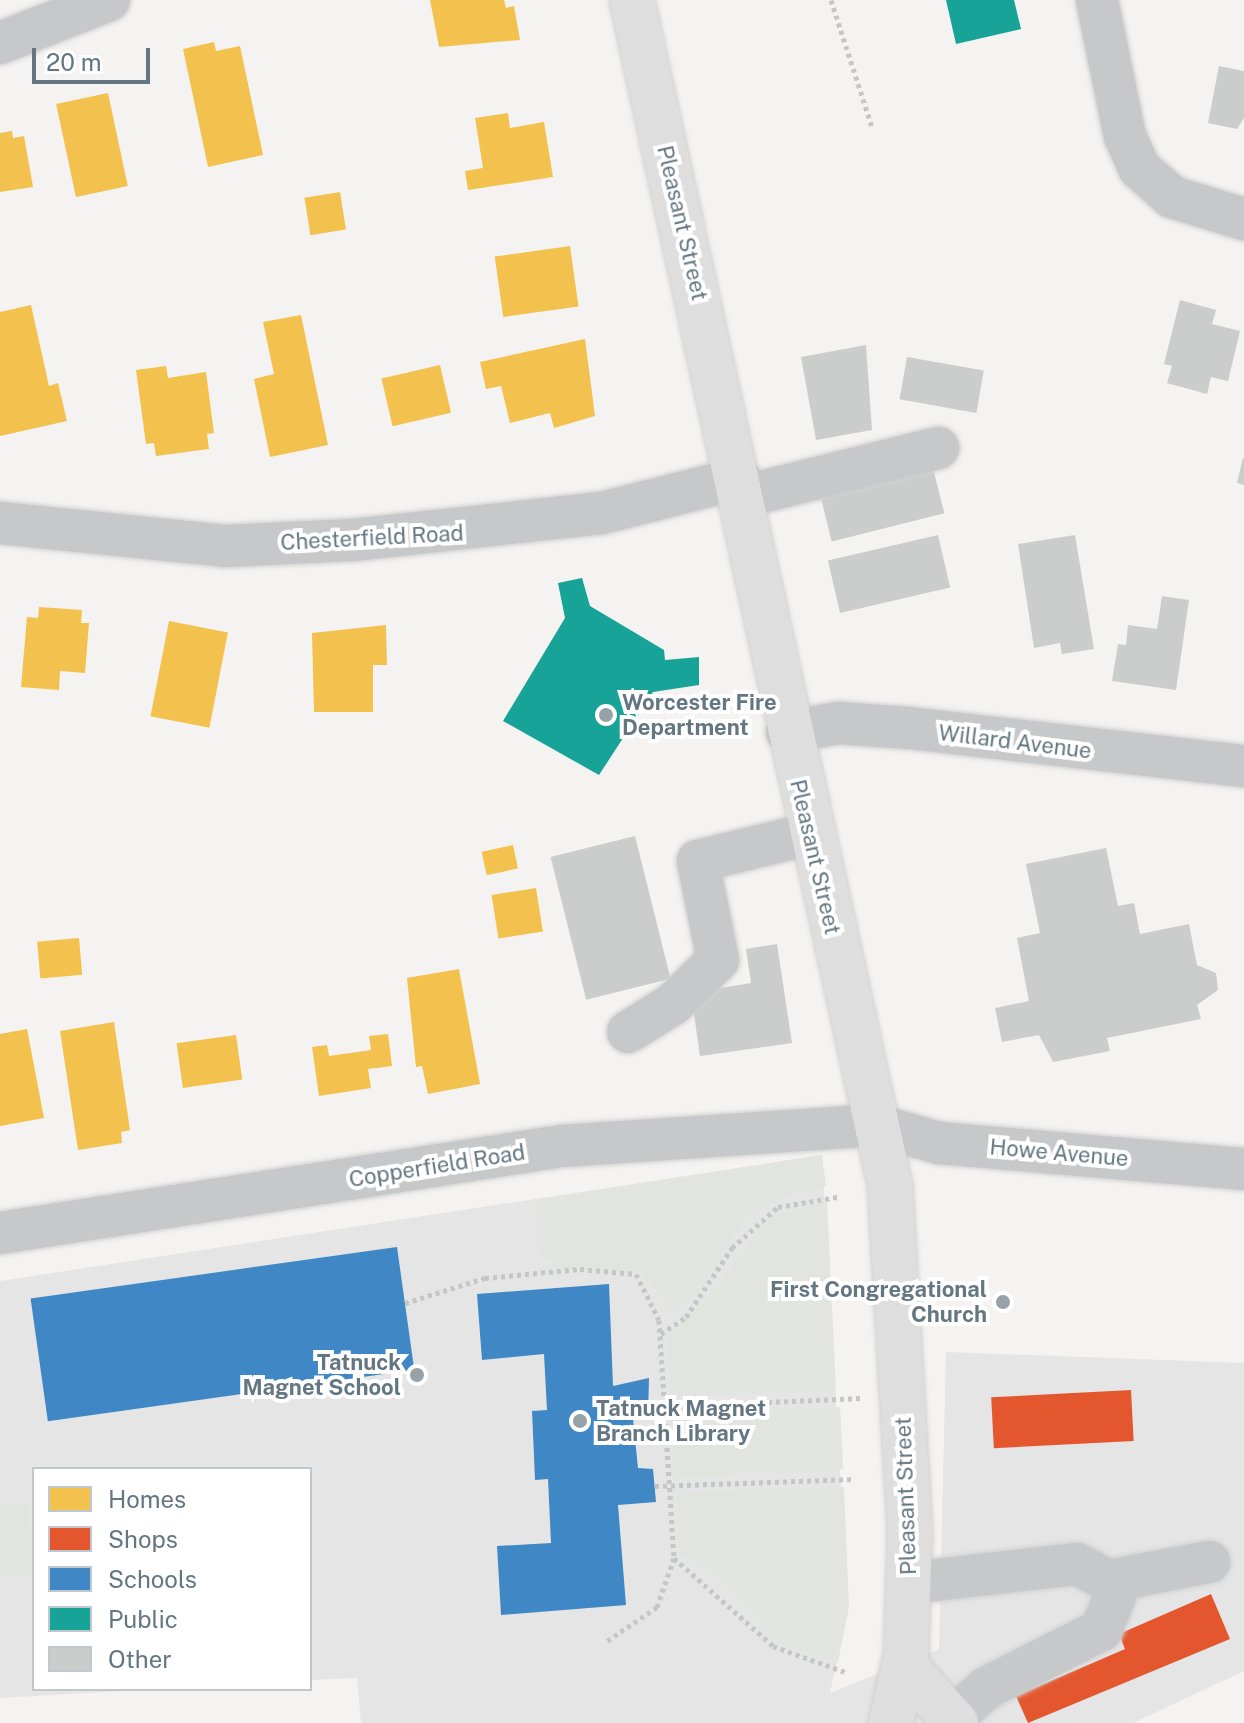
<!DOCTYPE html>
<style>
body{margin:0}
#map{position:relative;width:1244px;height:1723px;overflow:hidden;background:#f4f3f1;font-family:"Public Sans",sans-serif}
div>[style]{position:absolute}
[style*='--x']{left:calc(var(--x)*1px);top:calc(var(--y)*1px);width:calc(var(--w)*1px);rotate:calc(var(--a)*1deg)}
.built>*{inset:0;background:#e4e5e4}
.green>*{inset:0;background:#e2e5df;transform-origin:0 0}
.homes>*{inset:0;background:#f2c14e;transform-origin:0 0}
.shops>*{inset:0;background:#e4572e;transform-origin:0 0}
.schools>*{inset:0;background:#3f88c5;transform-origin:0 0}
.public>*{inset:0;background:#17a398}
.building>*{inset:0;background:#cbcccc;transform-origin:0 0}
.path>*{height:5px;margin-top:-2.5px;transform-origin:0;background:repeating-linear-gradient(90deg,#c5c6c6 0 4px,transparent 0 8px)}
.roads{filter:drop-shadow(0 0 2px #d0d0d0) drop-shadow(0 0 2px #d0d0d0)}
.minor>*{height:42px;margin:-21px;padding:0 21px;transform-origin:21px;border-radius:21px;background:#c7c8c9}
.major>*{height:44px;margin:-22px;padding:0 22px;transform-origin:22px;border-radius:22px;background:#dddedd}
.dots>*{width:22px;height:22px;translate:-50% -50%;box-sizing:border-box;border:4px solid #fff;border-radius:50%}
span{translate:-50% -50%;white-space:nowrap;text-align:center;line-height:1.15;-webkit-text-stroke:8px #fff;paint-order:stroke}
.street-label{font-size:22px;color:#647681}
.poi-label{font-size:22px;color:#647681;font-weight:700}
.left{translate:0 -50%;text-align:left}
.right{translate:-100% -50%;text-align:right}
.legend{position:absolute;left:32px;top:1467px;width:280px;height:224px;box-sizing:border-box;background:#fff;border:2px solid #c1c8cd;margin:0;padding:10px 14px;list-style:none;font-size:24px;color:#647681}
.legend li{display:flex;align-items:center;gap:16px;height:40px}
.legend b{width:40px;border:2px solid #c1c8cd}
.scale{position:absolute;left:32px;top:48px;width:118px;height:36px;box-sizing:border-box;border:4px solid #647681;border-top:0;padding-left:10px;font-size:24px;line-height:28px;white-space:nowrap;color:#647681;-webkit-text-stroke:6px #fff;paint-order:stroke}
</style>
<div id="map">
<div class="built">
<div style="clip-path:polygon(822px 1155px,848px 1610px,830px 1693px,939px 1649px,946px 1352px,1244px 1363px,1244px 1671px,1133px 1723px,361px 1723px,357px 1678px,310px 1680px,310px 1469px,34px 1469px,34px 1689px,155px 1689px,0 1698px,0 1281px)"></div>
</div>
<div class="green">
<div style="clip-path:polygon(822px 1155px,826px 1186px,779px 1198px,744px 1220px,700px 1290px,668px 1317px,661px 1295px,639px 1272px,555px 1269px,554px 1259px,540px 1258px,535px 1200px)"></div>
<div style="clip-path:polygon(827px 1201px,836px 1390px,670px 1397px,668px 1336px,712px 1293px,768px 1217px)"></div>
<div style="left:840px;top:1407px;width:62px;height:169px;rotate:87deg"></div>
<div style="clip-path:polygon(844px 1487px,849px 1607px,838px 1662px,780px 1644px,719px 1577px,680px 1554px,677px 1493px)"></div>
<div style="clip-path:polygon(27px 1504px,33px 1576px,0 1578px,0 1506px)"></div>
</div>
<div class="homes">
<div style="clip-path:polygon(430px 0,504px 0,506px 8px,514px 6px,520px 40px,439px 47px)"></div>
<div style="clip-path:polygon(214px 42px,216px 51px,240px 46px,263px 155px,208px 167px,183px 49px)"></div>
<div style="left:108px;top:93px;width:95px;height:53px;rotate:78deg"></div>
<div style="clip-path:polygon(508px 113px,510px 128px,544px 122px,553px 177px,468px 190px,465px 171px,483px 168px,475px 118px)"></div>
<div style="clip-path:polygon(12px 131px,13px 138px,24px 136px,33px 187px,0 192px,0 133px)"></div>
<div style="left:340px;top:192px;width:38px;height:36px;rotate:81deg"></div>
<div style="left:570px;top:246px;width:61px;height:76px;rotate:82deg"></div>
<div style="clip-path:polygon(31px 305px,49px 386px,58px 383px,67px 421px,0 436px,0 312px)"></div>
<div style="clip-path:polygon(301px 315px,328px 445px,270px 457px,254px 379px,274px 374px,263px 322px)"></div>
<div style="clip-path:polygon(585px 339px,595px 416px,554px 428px,550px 413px,510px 423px,501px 386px,486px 389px,480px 362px)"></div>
<div style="left:440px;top:365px;width:49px;height:60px;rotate:77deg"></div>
<div style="clip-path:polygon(166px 366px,168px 378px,206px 372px,214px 433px,207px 434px,209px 449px,156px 456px,154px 443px,146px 444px,136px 370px)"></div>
<div style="clip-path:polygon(39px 607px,82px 610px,81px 623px,89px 623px,85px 673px,60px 671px,59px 690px,21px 687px,27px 617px,38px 618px)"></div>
<div style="left:169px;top:621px;width:60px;height:97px;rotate:11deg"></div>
<div style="clip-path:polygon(386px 625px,387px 665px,373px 665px,373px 712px,314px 712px,312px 633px)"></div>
<div style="left:513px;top:845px;width:24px;height:32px;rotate:78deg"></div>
<div style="left:536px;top:888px;width:44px;height:45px;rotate:81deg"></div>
<div style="left:79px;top:938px;width:37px;height:42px;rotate:85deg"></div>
<div style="clip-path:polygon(459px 969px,480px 1084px,428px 1094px,422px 1066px,416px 1067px,407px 978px)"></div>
<div style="clip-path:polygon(114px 1022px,130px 1130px,121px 1132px,122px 1143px,78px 1150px,60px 1031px)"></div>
<div style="clip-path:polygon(27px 1029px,44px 1118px,0 1126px,0 1034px)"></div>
<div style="clip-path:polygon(388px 1034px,392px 1066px,368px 1069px,371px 1088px,319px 1096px,312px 1047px,327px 1045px,329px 1056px,371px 1050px,369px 1036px)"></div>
<div style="left:236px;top:1035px;width:45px;height:60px;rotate:82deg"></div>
</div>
<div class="shops">
<div style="left:1131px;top:1390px;width:51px;height:140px;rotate:87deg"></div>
<div style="clip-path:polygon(1211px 1594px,1230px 1639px,1028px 1723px,1016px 1696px,1125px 1649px,1119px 1634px)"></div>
</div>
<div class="schools">
<div style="left:397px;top:1247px;width:124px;height:370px;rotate:82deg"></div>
<div style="clip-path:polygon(609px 1284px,613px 1386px,649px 1378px,648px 1417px,633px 1419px,638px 1468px,653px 1469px,656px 1502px,618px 1505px,626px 1605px,501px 1615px,497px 1546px,551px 1543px,548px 1479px,535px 1480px,532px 1411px,547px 1410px,544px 1354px,482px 1360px,477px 1294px)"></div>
</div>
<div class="public">
<div style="clip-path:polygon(946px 0,1014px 0,1021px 29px,956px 44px)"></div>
<div style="clip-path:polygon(582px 578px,590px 606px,664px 650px,665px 660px,699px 657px,699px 685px,653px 692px,599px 775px,503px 721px,565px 618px,558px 583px)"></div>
</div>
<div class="building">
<div style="clip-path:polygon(1219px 66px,1244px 71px,1244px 118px,1237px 129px,1208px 123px)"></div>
<div style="clip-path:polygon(1180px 300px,1216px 310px,1212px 324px,1240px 331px,1228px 381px,1211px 377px,1207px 394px,1167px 383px,1172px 366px,1164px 364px)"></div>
<div style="clip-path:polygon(866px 345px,872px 430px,816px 440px,801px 357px)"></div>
<div style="left:907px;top:357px;width:78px;height:43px;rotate:10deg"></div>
<div style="clip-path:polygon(1243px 458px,1244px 458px,1244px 485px,1237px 483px)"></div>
<div style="left:931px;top:460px;width:55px;height:116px;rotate:76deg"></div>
<div style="left:938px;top:535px;width:54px;height:113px;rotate:77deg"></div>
<div style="clip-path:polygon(1075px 535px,1094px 649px,1062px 654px,1060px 643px,1034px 648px,1018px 544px)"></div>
<div style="clip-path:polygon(1162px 596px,1189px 600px,1176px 690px,1112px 681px,1118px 644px,1126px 645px,1128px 625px,1157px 629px)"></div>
<div style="left:635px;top:836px;width:147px;height:87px;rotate:76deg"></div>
<div style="clip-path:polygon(1106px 848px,1118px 906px,1134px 903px,1140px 934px,1189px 924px,1197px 965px,1216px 973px,1218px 990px,1197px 1005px,1201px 1019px,1107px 1038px,1110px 1051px,1053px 1062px,1039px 1035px,1002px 1042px,995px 1008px,1029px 1001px,1017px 938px,1040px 933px,1026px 864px)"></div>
<div style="clip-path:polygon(777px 944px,792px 1043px,700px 1056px,691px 993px,751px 983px,746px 949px)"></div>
</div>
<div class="path">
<div style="--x:831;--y:0;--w:133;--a:72.1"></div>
<div style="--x:405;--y:1303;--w:84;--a:-17.4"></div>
<div style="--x:485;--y:1278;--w:95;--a:-5.4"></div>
<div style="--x:580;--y:1269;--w:56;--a:5.1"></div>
<div style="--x:636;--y:1274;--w:51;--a:63.4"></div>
<div style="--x:659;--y:1320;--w:238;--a:86.4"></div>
<div style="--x:674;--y:1558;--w:52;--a:109.1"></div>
<div style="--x:657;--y:1607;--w:60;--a:145.8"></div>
<div style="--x:661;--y:1334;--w:30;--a:-34"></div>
<div style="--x:686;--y:1317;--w:83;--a:-56.3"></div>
<div style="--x:732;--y:1248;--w:62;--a:-41.7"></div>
<div style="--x:778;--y:1207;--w:60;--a:-9.6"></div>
<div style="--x:648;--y:1407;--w:215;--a:-2.4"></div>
<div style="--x:655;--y:1486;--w:200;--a:-2"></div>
<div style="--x:674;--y:1558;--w:132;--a:41.6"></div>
<div style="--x:773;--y:1646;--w:80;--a:19.8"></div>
</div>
<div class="roads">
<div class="minor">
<div style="--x:1097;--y:0;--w:139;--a:78.4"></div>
<div style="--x:1125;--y:136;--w:35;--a:66"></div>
<div style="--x:1139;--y:168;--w:44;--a:41.3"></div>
<div style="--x:1172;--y:197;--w:75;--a:17"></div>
<div style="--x:0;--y:43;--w:117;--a:-21.5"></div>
<div style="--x:745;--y:496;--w:199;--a:-14"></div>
<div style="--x:0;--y:523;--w:226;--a:5.8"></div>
<div style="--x:225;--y:546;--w:128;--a:-2.7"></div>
<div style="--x:353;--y:540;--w:250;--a:-6.2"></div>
<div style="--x:602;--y:513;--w:142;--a:-14.2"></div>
<div style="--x:787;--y:732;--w:52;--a:-10"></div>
<div style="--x:838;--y:723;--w:71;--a:4"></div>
<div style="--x:909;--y:728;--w:337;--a:6.5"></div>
<div style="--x:628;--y:1032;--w:53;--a:-31.9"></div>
<div style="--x:673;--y:1004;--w:63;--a:-44.4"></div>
<div style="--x:718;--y:960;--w:101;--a:-101.4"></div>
<div style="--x:698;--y:861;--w:115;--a:-13.6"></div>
<div style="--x:0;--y:1233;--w:569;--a:-8.8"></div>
<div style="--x:562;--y:1146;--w:315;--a:-3.8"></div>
<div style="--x:876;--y:1125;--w:66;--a:15.9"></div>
<div style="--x:939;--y:1143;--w:306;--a:4.9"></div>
<div style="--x:1109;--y:1581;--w:102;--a:-10.8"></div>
<div style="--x:909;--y:1583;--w:169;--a:-6.5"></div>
<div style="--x:1077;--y:1564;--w:36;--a:28"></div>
<div style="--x:1109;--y:1581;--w:16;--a:68"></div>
<div style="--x:1115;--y:1596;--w:37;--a:112"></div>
<div style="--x:1101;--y:1630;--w:127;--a:153.2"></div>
<div style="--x:988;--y:1687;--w:48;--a:139.3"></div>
</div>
<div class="major">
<div style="--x:632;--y:0;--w:1213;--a:77.72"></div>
<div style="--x:890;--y:1185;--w:349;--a:86.7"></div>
<div style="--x:910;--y:1533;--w:122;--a:91.9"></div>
<div style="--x:906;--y:1655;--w:70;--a:102.4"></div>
<div style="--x:904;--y:1665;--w:78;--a:48.1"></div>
</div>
</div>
<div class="dots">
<div style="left:606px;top:715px;background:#96a2a8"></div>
<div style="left:1003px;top:1302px;background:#96a2a8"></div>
<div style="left:417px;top:1375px;background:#96a2a8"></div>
<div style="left:580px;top:1421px;background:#96a2a8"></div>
</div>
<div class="street-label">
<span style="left:682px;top:223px;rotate:77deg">Pleasant Street</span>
<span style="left:372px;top:538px;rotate:-3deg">Chesterfield Road</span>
<span style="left:1015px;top:742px;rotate:7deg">Willard Avenue</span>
<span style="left:815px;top:857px;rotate:77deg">Pleasant Street</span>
<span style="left:1059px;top:1153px;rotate:5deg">Howe Avenue</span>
<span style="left:437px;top:1166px;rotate:-9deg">Copperfield Road</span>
<span style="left:906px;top:1496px;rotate:-92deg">Pleasant Street</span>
</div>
<div class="poi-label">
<span class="left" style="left:622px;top:715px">Worcester Fire<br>Department</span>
<span class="right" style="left:987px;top:1302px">First Congregational<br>Church</span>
<span class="right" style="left:401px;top:1375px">Tatnuck<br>Magnet School</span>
<span class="left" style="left:596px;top:1421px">Tatnuck Magnet<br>Branch Library</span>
</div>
<ul class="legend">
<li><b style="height:22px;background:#f2c14e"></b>Homes</li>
<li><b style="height:22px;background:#e4572e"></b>Shops</li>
<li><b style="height:22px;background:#3f88c5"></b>Schools</li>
<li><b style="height:22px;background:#17a398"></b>Public</li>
<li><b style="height:22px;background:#cbcccc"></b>Other</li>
</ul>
<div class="scale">20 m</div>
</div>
